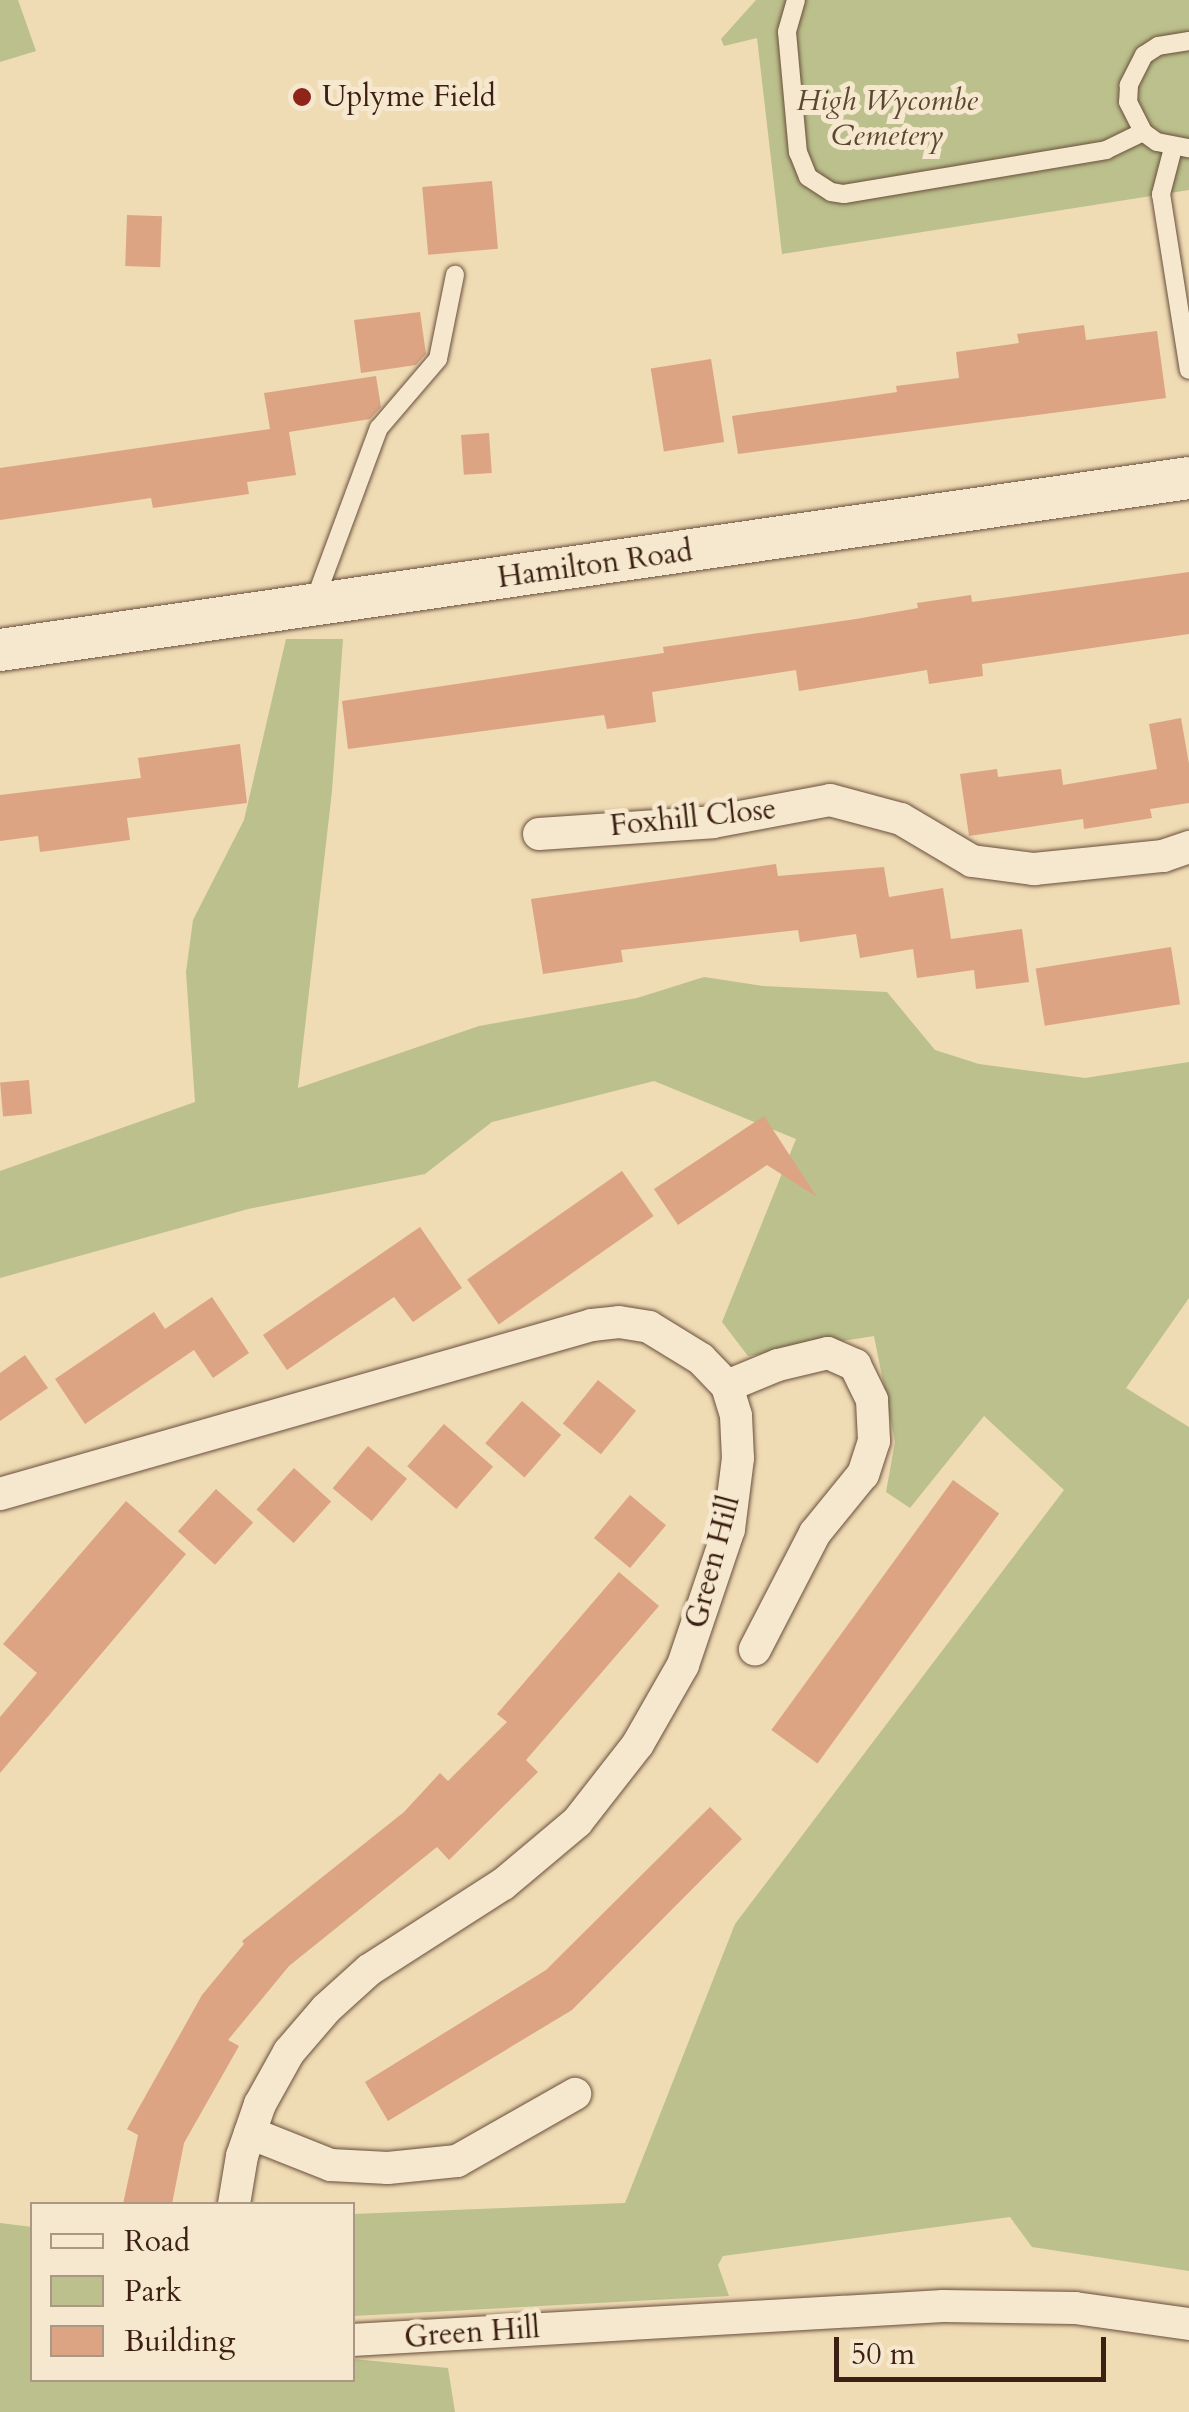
<!DOCTYPE html>
<style>
body{margin:0}
#map{position:relative;width:1189px;height:2412px;overflow:hidden;background:#efdbb4;font-family:Cardo,serif}
div>[style]{position:absolute}
[style*='--x']{left:calc(var(--x)*1px);top:calc(var(--y)*1px);width:calc(var(--w)*1px);rotate:calc(var(--a)*1deg)}
.green>*{inset:0;background:#bbc08c}
.building>*{inset:0;background:#dca483;transform-origin:0 0}
.roads{filter:drop-shadow(0 0 2px #6a4f3c) drop-shadow(0 0 2px #6a4f3c)}
.service>*{height:18px;margin:-9px;padding:0 9px;transform-origin:9px;border-radius:9px;background:#f5e8ce}
.minor>*{height:32px;margin:-16px;padding:0 16px;transform-origin:16px;border-radius:16px;background:#f5e8ce}
.tertiary>*{height:42px;margin:-21px;padding:0 21px;transform-origin:21px;border-radius:21px;background:#f5e8ce}
.dots>*{width:28px;height:28px;translate:-50% -50%;box-sizing:border-box;border:5px solid #f5e8ce;border-radius:50%}
span{translate:-50% -50%;white-space:nowrap;text-align:center;line-height:1.15;-webkit-text-stroke:10px #f5e8ce;paint-order:stroke}
.poi-label{font-size:30px;color:#3d2014}
.left{translate:0 -50%;text-align:left}
.park-label{font-size:30px;color:#5c4832;font-style:italic}
.street-label{font-size:30px;color:#3d2014}
.legend{position:absolute;left:30px;top:2202px;width:325px;height:180px;box-sizing:border-box;background:#f5e8ce;border:2px solid #ab9884;margin:0;padding:12px 18px;list-style:none;font-size:30px;color:#3d2014}
.legend li{display:flex;align-items:center;gap:20px;height:50px}
.legend b{width:50px;border:2px solid #ab9884}
.scale{position:absolute;left:834px;top:2337px;width:272px;height:45px;box-sizing:border-box;border:5px solid #3d2014;border-top:0;padding-left:12px;font-size:30px;line-height:35px;white-space:nowrap;color:#3d2014;-webkit-text-stroke:8px #f5e8ce;paint-order:stroke}
</style>
<div id="map">
<div class="green">
<div style="clip-path:polygon(0 0,18px 0,36px 51px,0 62px)"></div>
<div style="clip-path:polygon(756px 0,1189px 0,1189px 190px,782px 254px,757px 38px,724px 46px,721px 39px)"></div>
<div style="clip-path:polygon(286px 639px,343px 639px,332px 791px,298px 1088px,479px 1026px,637px 998px,704px 977px,763px 986px,887px 992px,935px 1050px,979px 1064px,1085px 1078px,1189px 1062px,1189px 1298px,1126px 1388px,1189px 1427px,1189px 2271px,1032px 2247px,1010px 2217px,723px 2256px,718px 2265px,729px 2296px,353px 2316px,353px 2214px,625px 2203px,735px 1924px,1064px 1490px,984px 1416px,910px 1508px,886px 1492px,895px 1442px,874px 1336px,748px 1356px,722px 1322px,796px 1139px,654px 1081px,492px 1122px,425px 1174px,248px 1209px,0 1278px,0 1171px,195px 1102px,186px 972px,193px 920px,244px 820px)"></div>
<div style="clip-path:polygon(0 2223px,32px 2227px,32px 2380px,352px 2380px,353px 2359px,448px 2368px,455px 2412px,0 2412px)"></div>
</div>
<div class="building">
<div style="left:492px;top:181px;width:68px;height:70px;rotate:85deg"></div>
<div style="left:127px;top:215px;width:35px;height:51px;rotate:2deg"></div>
<div style="clip-path:polygon(420px 312px,426px 354px,416px 365px,361px 373px,354px 320px)"></div>
<div style="clip-path:polygon(1084px 325px,1086px 340px,1157px 331px,1166px 398px,738px 454px,732px 416px,897px 392px,896px 386px,959px 378px,956px 352px,1019px 343px,1017px 334px)"></div>
<div style="left:711px;top:359px;width:84px;height:61px;rotate:81deg"></div>
<div style="clip-path:polygon(376px 376px,381px 407px,370px 419px,289px 432px,296px 475px,247px 482px,249px 494px,153px 508px,151px 498px,0 520px,0 468px,270px 429px,264px 393px)"></div>
<div style="left:489px;top:433px;width:40px;height:28px;rotate:86deg"></div>
<div style="clip-path:polygon(1189px 572px,1189px 634px,982px 664px,983px 676px,929px 684px,927px 670px,799px 691px,796px 670px,652px 692px,656px 722px,607px 729px,604px 715px,348px 749px,342px 701px,664px 653px,663px 647px,856px 619px,918px 608px,917px 603px,971px 595px,972px 602px)"></div>
<div style="clip-path:polygon(1181px 718px,1189px 764px,1189px 803px,1150px 809px,1152px 818px,1084px 829px,1083px 819px,969px 836px,960px 774px,997px 769px,998px 777px,1061px 769px,1063px 785px,1157px 769px,1149px 724px)"></div>
<div style="clip-path:polygon(240px 744px,247px 803px,127px 818px,130px 840px,40px 852px,38px 836px,0 841px,0 795px,141px 778px,138px 758px)"></div>
<div style="clip-path:polygon(776px 864px,778px 876px,884px 867px,889px 897px,943px 888px,951px 939px,1022px 929px,1029px 982px,976px 989px,974px 970px,917px 978px,913px 949px,860px 958px,856px 934px,800px 942px,798px 930px,621px 950px,623px 962px,543px 974px,531px 899px)"></div>
<div style="left:1171px;top:947px;width:58px;height:137px;rotate:81deg"></div>
<div style="left:29px;top:1080px;width:34px;height:29px;rotate:85deg"></div>
<div style="clip-path:polygon(764px 1116px,817px 1197px,767px 1165px,678px 1225px,654px 1189px)"></div>
<div style="left:622px;top:1171px;width:55px;height:189px;rotate:55deg"></div>
<div style="clip-path:polygon(420px 1227px,462px 1288px,413px 1322px,394px 1297px,287px 1370px,263px 1335px)"></div>
<div style="clip-path:polygon(212px 1297px,249px 1353px,213px 1378px,194px 1350px,85px 1424px,55px 1379px,154px 1312px,165px 1329px)"></div>
<div style="clip-path:polygon(25px 1355px,48px 1388px,0 1421px,0 1373px)"></div>
<div style="left:598px;top:1380px;width:49px;height:56px;rotate:39deg"></div>
<div style="left:522px;top:1401px;width:52px;height:56px;rotate:41deg"></div>
<div style="left:444px;top:1424px;width:65px;height:56px;rotate:41deg"></div>
<div style="left:368px;top:1446px;width:51px;height:55px;rotate:40deg"></div>
<div style="left:294px;top:1468px;width:50px;height:56px;rotate:42deg"></div>
<div style="left:953px;top:1480px;width:57px;height:309px;rotate:36deg"></div>
<div style="left:216px;top:1489px;width:50px;height:57px;rotate:42deg"></div>
<div style="left:630px;top:1495px;width:47px;height:56px;rotate:40deg"></div>
<div style="clip-path:polygon(126px 1501px,186px 1554px,0 1773px,0 1717px,37px 1673px,3px 1644px)"></div>
<div style="clip-path:polygon(619px 1572px,659px 1606px,526px 1760px,538px 1772px,449px 1860px,437px 1847px,289px 1966px,228px 2040px,239px 2046px,184px 2143px,172px 2204px,123px 2204px,138px 2135px,127px 2129px,202px 1995px,244px 1944px,242px 1941px,404px 1812px,440px 1773px,448px 1781px,507px 1722px,497px 1714px)"></div>
<div style="clip-path:polygon(710px 1807px,742px 1839px,572px 2010px,388px 2121px,365px 2082px,546px 1970px)"></div>
</div>
<div class="roads">
<div class="service">
<div style="--x:796;--y:0;--w:33;--a:106"></div>
<div style="--x:787;--y:32;--w:121;--a:84.8"></div>
<div style="--x:798;--y:152;--w:27;--a:68"></div>
<div style="--x:808;--y:177;--w:27;--a:33"></div>
<div style="--x:831;--y:192;--w:13;--a:9"></div>
<div style="--x:844;--y:194;--w:266;--a:-9.5"></div>
<div style="--x:1106;--y:150;--w:41;--a:-25.9"></div>
<div style="--x:1189;--y:41;--w:31;--a:171"></div>
<div style="--x:1158;--y:46;--w:17;--a:147"></div>
<div style="--x:1144;--y:55;--w:34;--a:117"></div>
<div style="--x:1129;--y:85;--w:17;--a:93"></div>
<div style="--x:1128;--y:102;--w:34;--a:63"></div>
<div style="--x:1143;--y:132;--w:17;--a:36"></div>
<div style="--x:1157;--y:142;--w:33;--a:11"></div>
<div style="--x:1173;--y:148;--w:48;--a:104.6"></div>
<div style="--x:1161;--y:194;--w:178;--a:81"></div>
<div style="--x:313;--y:605;--w:189;--a:-69.6"></div>
<div style="--x:379;--y:428;--w:91;--a:-49.5"></div>
<div style="--x:438;--y:359;--w:86;--a:-78.6"></div>
</div>
<div class="minor">
<div style="--x:539;--y:834;--w:174;--a:-3.9"></div>
<div style="--x:713;--y:822;--w:119;--a:-10.6"></div>
<div style="--x:830;--y:800;--w:73;--a:15"></div>
<div style="--x:901;--y:819;--w:82;--a:30.6"></div>
<div style="--x:972;--y:861;--w:63;--a:7.4"></div>
<div style="--x:1034;--y:869;--w:130;--a:-5.8"></div>
<div style="--x:1163;--y:856;--w:28;--a:-19"></div>
<div style="--x:727;--y:1386;--w:55;--a:-22.4"></div>
<div style="--x:778;--y:1365;--w:51;--a:-13.5"></div>
<div style="--x:828;--y:1353;--w:30;--a:24"></div>
<div style="--x:855;--y:1365;--w:39;--a:64"></div>
<div style="--x:872;--y:1400;--w:41;--a:87.2"></div>
<div style="--x:874;--y:1441;--w:35;--a:108"></div>
<div style="--x:863;--y:1474;--w:76;--a:129.1"></div>
<div style="--x:815;--y:1533;--w:131;--a:117.3"></div>
<div style="--x:0;--y:1494;--w:616;--a:-15.93"></div>
<div style="--x:592;--y:1325;--w:27;--a:-6"></div>
<div style="--x:619;--y:1322;--w:30;--a:9"></div>
<div style="--x:649;--y:1327;--w:61;--a:31.6"></div>
<div style="--x:701;--y:1359;--w:37;--a:46"></div>
<div style="--x:727;--y:1386;--w:31;--a:73"></div>
<div style="--x:736;--y:1416;--w:42;--a:87.3"></div>
<div style="--x:738;--y:1458;--w:72;--a:97.2"></div>
<div style="--x:729;--y:1529;--w:144;--a:108.7"></div>
<div style="--x:683;--y:1665;--w:91;--a:119.7"></div>
<div style="--x:638;--y:1744;--w:99;--a:128"></div>
<div style="--x:577;--y:1822;--w:97;--a:140"></div>
<div style="--x:503;--y:1884;--w:159;--a:147.3"></div>
<div style="--x:369;--y:1970;--w:58;--a:137.8"></div>
<div style="--x:326;--y:2009;--w:57;--a:130.7"></div>
<div style="--x:289;--y:2052;--w:60;--a:119.1"></div>
<div style="--x:260;--y:2104;--w:55;--a:109.1"></div>
<div style="--x:242;--y:2156;--w:49;--a:99.5"></div>
<div style="--x:250;--y:2133;--w:87;--a:21.6"></div>
<div style="--x:331;--y:2165;--w:57;--a:3"></div>
<div style="--x:388;--y:2168;--w:69;--a:-5.8"></div>
<div style="--x:457;--y:2161;--w:136;--a:-29.6"></div>
<div style="--x:352;--y:2340;--w:592;--a:-3.29"></div>
<div style="--x:943;--y:2306;--w:132;--a:0.9"></div>
<div style="--x:1075;--y:2308;--w:115;--a:8"></div>
</div>
<div class="tertiary">
<div style="--x:0;--y:650;--w:1201;--a:-8.23"></div>
</div>
</div>
<div class="dots">
<div style="left:302px;top:97px;background:#8f2418"></div>
</div>
<div class="poi-label">
<span class="left" style="left:322px;top:97px">Uplyme Field</span>
</div>
<div class="park-label">
<span style="left:887px;top:118px">High Wycombe<br>Cemetery</span>
</div>
<div class="street-label">
<span style="left:595px;top:565px;rotate:-8deg">Hamilton Road</span>
<span style="left:693px;top:818px;rotate:-6deg">Foxhill Close</span>
<span style="left:713px;top:1562px;rotate:-75deg">Green Hill</span>
<span style="left:472px;top:2333px;rotate:-4deg">Green Hill</span>
</div>
<ul class="legend">
<li><b style="height:12px;background:#f5e8ce"></b>Road</li>
<li><b style="height:28px;background:#bbc08c"></b>Park</li>
<li><b style="height:28px;background:#dca483"></b>Building</li>
</ul>
<div class="scale">50 m</div>
</div>
